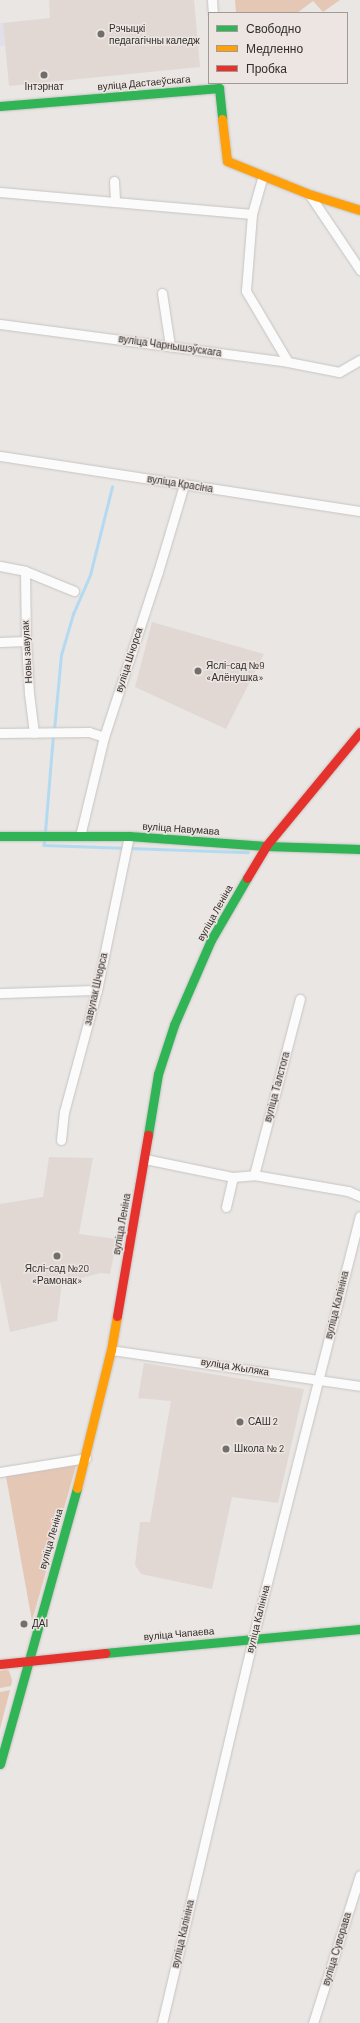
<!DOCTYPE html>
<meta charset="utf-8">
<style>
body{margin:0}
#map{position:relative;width:360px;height:2023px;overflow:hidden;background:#e9e6e4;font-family:Barlow,sans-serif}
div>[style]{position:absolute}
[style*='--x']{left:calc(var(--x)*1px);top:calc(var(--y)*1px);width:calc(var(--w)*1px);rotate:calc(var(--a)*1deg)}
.industrial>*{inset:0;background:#e3dfea}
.built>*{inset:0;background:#e1d8d3}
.green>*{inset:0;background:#e5c7b5}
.stream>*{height:2.5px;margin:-1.25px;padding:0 1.25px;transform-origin:1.25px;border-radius:1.25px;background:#b4daf2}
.roads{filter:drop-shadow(0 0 1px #c6c4c2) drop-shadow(0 0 1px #c6c4c2)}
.street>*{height:9px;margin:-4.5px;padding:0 4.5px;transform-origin:4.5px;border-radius:4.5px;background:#fcfbfb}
.fast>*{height:9px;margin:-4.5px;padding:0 4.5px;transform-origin:4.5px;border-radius:4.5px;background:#30b455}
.slow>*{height:9px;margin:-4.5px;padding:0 4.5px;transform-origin:4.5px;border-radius:4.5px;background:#ff9f0a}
.jam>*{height:9px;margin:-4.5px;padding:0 4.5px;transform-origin:4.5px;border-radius:4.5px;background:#e5322d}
.dots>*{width:11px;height:11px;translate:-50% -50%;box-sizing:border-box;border:2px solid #ece5e1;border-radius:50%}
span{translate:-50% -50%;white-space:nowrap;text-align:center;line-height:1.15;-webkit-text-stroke:3px #ece5e1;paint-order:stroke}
.poi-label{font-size:10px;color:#302d2b}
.left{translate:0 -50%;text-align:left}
.street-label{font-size:10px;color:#302d2b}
.legend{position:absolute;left:208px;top:12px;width:140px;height:72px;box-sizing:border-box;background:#ece5e1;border:1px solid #a19b98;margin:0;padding:5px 7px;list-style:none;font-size:12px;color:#302d2b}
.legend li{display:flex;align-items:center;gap:8px;height:20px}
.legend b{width:20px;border:1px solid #a19b98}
</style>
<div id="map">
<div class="industrial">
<div style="clip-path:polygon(0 23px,3px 23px,5px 46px,0 46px)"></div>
</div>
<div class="built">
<div style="clip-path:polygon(49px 0,194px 0,200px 67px,9px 86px,3px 23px,50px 18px)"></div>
<div style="clip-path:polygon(152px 622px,264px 654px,226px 729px,135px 687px)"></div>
<div style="clip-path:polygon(49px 1157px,93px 1158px,79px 1234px,117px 1239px,110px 1274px,101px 1273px,62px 1283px,57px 1321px,10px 1332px,0 1280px,0 1204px,43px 1197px)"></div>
<div style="clip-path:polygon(144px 1363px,304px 1389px,278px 1503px,232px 1497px,212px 1589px,141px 1574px,135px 1565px,140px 1522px,150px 1522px,171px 1401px,138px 1398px)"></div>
</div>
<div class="green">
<div style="clip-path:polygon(235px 0,340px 0,323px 12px,313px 1px,297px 13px,236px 13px)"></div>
<div style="clip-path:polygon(78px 1459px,32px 1621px,5px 1471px)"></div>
<div style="clip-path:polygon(6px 1670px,9px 1671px,12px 1680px,11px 1686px,0 1688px,0 1671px)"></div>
<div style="clip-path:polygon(10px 1690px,0 1729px,0 1692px)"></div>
</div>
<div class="stream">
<div style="--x:54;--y:730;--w:75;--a:-84.7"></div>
<div style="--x:61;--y:655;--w:43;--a:-73.7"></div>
<div style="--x:73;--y:614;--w:43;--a:-66.4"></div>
<div style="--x:90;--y:575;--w:91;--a:-76"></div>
<div style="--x:45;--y:832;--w:97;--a:-85.3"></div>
<div style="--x:45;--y:839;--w:6;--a:99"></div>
<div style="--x:44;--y:845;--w:204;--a:2"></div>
</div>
<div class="roads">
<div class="street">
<div style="--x:212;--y:0;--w:13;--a:86"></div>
<div style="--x:263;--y:175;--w:41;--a:105.8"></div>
<div style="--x:252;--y:214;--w:77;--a:94.5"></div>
<div style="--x:246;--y:291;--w:82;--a:59.4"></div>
<div style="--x:114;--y:181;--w:21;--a:87"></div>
<div style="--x:0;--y:192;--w:253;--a:5"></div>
<div style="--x:309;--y:194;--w:92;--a:56.1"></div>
<div style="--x:162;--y:293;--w:54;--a:81.4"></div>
<div style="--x:0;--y:324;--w:290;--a:7.5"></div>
<div style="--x:288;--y:362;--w:52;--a:11.1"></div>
<div style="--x:339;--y:372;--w:24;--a:-30"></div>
<div style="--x:0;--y:456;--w:364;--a:8.7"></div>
<div style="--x:0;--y:566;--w:25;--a:11"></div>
<div style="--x:25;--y:571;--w:53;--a:22.2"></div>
<div style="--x:25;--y:571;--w:70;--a:89.2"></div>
<div style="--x:26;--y:641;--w:52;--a:86.7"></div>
<div style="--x:29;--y:693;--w:40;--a:82.9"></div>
<div style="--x:0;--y:642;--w:26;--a:-2"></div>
<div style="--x:0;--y:733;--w:89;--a:-0.6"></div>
<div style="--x:89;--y:732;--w:16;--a:18"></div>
<div style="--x:80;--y:836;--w:102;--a:-76.4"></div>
<div style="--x:104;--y:737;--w:174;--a:-71.9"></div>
<div style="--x:158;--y:572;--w:91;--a:-73.4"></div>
<div style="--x:0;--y:993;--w:97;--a:-1.8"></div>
<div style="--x:61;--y:1140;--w:28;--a:-84"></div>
<div style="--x:64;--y:1112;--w:126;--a:-74.9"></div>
<div style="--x:97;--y:990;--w:157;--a:-78.3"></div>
<div style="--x:145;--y:1159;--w:90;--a:11.6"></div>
<div style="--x:233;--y:1177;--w:21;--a:-5"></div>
<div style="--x:254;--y:1175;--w:95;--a:9.7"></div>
<div style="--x:348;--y:1191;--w:13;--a:23"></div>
<div style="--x:254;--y:1175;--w:182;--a:-75.4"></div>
<div style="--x:226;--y:1207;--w:31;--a:-77"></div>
<div style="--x:111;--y:1350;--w:252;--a:8.2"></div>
<div style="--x:0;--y:1472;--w:87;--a:-9.2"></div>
<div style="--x:162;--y:2023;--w:396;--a:-76.7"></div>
<div style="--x:253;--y:1638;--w:435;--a:-75.8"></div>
<div style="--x:313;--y:2023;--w:155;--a:-72.4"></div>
</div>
<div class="fast">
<div style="--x:0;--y:106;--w:220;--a:-4.7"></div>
<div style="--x:219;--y:88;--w:31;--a:84"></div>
<div style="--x:0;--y:836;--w:129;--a:0"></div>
<div style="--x:129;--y:836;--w:137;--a:4.2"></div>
<div style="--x:266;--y:846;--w:94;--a:1.8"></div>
<div style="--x:148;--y:1135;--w:62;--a:-80.7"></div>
<div style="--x:158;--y:1074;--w:52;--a:-71.9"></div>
<div style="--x:174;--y:1025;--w:93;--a:-66.5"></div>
<div style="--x:211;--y:940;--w:72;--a:-59.9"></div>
<div style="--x:105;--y:1653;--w:256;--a:-5.4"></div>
<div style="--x:0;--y:1764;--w:287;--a:-74.4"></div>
</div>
<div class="slow">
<div style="--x:222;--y:119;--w:42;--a:83.2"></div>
<div style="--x:227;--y:161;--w:88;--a:21.9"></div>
<div style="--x:309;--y:194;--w:53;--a:17.4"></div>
<div style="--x:77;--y:1488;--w:142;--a:-76.2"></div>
<div style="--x:111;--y:1350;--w:35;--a:-80"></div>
</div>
<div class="jam">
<div style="--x:247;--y:878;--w:37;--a:-59"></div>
<div style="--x:266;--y:846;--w:148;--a:-50.5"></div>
<div style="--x:117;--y:1316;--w:184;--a:-80.3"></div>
<div style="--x:0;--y:1664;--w:106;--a:-6"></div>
</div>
</div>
<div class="dots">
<div style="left:101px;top:34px;background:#716e6c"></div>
<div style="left:44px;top:75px;background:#716e6c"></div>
<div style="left:198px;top:671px;background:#716e6c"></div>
<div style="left:57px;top:1256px;background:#716e6c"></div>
<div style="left:240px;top:1422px;background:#716e6c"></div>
<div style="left:226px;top:1449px;background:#716e6c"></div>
<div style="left:24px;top:1624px;background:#716e6c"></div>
</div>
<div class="poi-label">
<span class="left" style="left:109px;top:34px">Рэчыцкі<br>педагагічны каледж</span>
<span style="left:44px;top:87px">Інтэрнат</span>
<span class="left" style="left:206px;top:671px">Яслі-сад №9<br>«Алёнушка»</span>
<span style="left:57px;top:1274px">Яслі-сад №20<br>«Рамонак»</span>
<span class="left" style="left:248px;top:1422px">САШ 2</span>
<span class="left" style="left:234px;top:1449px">Школа № 2</span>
<span class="left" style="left:32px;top:1624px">ДАІ</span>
</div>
<div class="street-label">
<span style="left:144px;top:83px;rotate:-5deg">вуліца Дастаеўскага</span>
<span style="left:170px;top:346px;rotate:8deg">вуліца Чарнышэўскага</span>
<span style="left:180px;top:484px;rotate:9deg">вуліца Красіна</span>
<span style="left:27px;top:652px;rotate:-93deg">Новы завулак</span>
<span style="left:129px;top:660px;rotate:-72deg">вуліца Шчорса</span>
<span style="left:181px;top:829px;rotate:4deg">вуліца Навумава</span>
<span style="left:215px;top:913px;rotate:-61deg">вуліца Леніна</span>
<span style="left:96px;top:989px;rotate:-77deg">завулак Шчорса</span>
<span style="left:277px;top:1087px;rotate:-75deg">вуліца Талстога</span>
<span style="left:122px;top:1224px;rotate:-80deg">вуліца Леніна</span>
<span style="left:337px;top:1305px;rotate:-76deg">вуліца Калініна</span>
<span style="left:235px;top:1367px;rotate:9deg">вуліца Жыляка</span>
<span style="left:51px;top:1539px;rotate:-74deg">вуліца Леніна</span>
<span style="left:258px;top:1619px;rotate:-76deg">вуліца Калініна</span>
<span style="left:179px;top:1634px;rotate:-5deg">вуліца Чапаева</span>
<span style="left:183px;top:1934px;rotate:-77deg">вуліца Калініна</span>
<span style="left:337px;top:1949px;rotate:-73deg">вуліца Суворава</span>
</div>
<ul class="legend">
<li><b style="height:5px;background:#30b455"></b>Свободно</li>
<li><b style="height:5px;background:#ff9f0a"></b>Медленно</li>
<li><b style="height:5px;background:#e5322d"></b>Пробка</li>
</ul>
</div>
